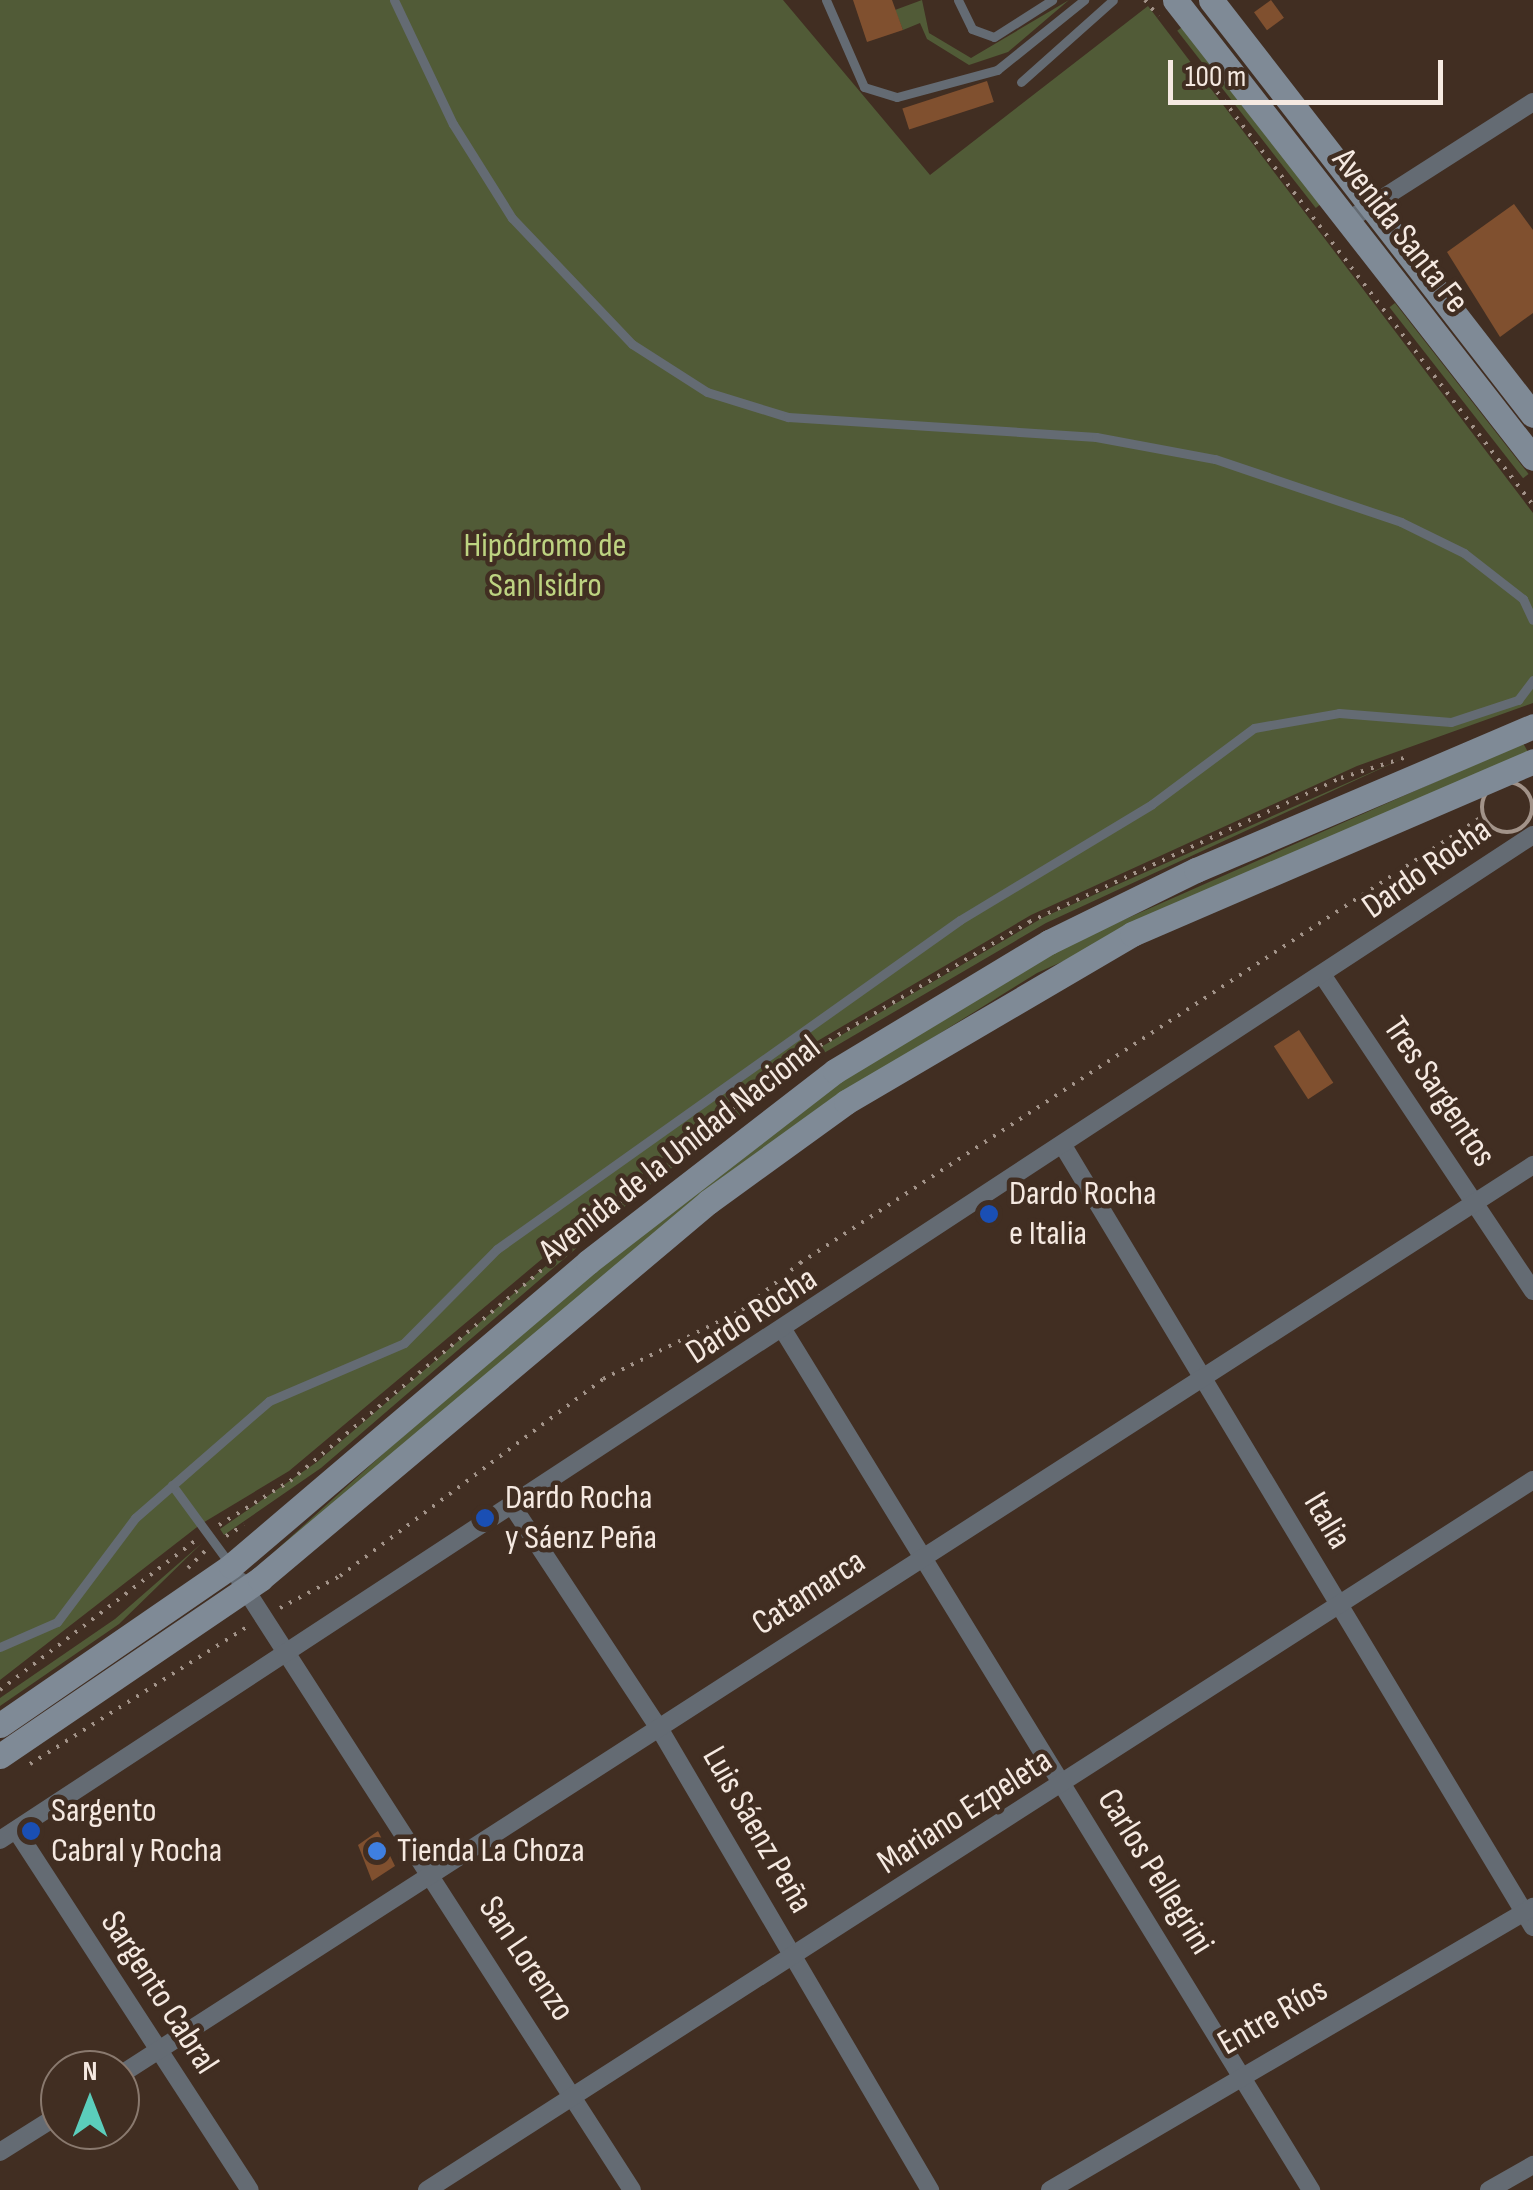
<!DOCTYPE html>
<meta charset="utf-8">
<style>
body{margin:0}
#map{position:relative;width:1533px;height:2190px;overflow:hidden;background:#412e22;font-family:"Sofia Sans Condensed",sans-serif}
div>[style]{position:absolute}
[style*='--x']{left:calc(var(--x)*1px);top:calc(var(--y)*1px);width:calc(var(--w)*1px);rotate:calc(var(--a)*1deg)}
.green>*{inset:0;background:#515b37;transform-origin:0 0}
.building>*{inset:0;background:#80502f;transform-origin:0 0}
.path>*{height:4px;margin-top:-2px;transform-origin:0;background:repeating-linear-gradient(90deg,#a29389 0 2.5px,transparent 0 10.5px)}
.path>.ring{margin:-2px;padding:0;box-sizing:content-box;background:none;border:4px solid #a29389;border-radius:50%}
.service>*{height:9px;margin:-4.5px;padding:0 4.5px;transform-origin:4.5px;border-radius:4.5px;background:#646b73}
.minor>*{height:18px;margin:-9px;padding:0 9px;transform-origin:9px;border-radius:9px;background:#646b73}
.secondary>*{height:25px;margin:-12.5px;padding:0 12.5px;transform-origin:12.5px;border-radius:12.5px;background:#7f8a96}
.dots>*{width:28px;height:28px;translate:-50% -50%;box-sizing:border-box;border:5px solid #412e22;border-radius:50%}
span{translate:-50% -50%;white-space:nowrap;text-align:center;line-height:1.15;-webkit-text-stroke:9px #412e22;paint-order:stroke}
.street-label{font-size:35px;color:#f5e9e1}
.park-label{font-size:35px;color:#bdd381}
.poi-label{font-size:35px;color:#f5e9e1}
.left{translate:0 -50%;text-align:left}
.north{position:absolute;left:40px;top:2050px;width:100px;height:100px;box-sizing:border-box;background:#412e22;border:2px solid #89796e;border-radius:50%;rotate:0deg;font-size:28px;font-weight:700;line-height:40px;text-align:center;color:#f5e9e1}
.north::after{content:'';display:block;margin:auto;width:35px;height:45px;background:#5bcebc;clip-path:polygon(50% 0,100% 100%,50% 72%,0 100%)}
.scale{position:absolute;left:1168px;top:60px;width:275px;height:45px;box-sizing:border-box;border:5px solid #f5e9e1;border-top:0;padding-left:12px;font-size:30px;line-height:35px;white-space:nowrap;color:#f5e9e1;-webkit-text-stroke:8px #412e22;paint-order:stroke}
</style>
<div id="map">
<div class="green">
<div style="clip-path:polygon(0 0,783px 0,930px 175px,1148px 6px,1533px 513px,1533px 703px,1357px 766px,1031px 915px,765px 1072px,289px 1471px,201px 1524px,0 1680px)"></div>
<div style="clip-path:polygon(922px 0,929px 33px,971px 58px,1069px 0,1008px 52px,969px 65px,927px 39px,920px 23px,903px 30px,895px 10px)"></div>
<div style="left:1182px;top:27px;width:225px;height:6px;rotate:52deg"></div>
<div style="left:1395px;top:303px;width:217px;height:7px;rotate:52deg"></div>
<div style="clip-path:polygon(1523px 743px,1528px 752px,1037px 973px,863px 1081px,273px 1553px,496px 1352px,815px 1095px,1069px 944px)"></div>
<div style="clip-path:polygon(1406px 757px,1046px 923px,812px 1060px,651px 1184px,321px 1468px,224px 1535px,220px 1529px,317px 1462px,672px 1158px,809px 1054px,1044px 917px)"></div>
<div style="clip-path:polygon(202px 1543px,119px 1624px,0 1706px,0 1698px,115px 1619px)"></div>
</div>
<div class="building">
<div style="clip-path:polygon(853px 0,892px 0,903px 30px,867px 42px)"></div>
<div style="left:1271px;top:0;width:22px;height:21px;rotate:54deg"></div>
<div style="left:987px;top:81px;width:22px;height:89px;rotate:72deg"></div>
<div style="clip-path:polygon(1514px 204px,1533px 230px,1533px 313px,1500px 337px,1447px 252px)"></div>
<div style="left:1299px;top:1030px;width:63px;height:30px;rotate:57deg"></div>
<div style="clip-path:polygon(378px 1831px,395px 1866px,372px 1881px,358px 1845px)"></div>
</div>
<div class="path">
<div style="--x:1145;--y:0;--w:21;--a:51"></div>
<div style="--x:1198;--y:67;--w:551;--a:52.59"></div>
<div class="ring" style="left:1482px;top:782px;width:46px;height:46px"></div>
<div style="--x:219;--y:1525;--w:84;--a:-31.8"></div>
<div style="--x:290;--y:1481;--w:645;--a:-39.96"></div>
<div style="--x:784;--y:1067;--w:285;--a:-30.6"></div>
<div style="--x:1029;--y:922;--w:344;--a:-24.8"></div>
<div style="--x:1341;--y:778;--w:72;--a:-17.7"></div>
<div style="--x:226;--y:1536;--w:21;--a:-31"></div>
<div style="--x:188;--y:1568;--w:25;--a:-45"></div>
<div style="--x:280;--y:1608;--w:68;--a:-28.1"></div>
<div style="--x:340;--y:1576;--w:329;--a:-36.8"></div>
<div style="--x:603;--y:1379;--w:155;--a:-26.4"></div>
<div style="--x:742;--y:1310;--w:75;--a:-39"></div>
<div style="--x:800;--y:1263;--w:816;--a:-33.2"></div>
<div style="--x:0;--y:1690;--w:245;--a:-37.4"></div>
<div style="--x:30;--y:1764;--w:260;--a:-32.3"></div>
</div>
<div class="service">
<div style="--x:394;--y:0;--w:137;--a:64.6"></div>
<div style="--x:453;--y:124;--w:111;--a:57.9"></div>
<div style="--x:512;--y:218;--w:174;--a:46.4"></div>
<div style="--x:632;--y:344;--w:89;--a:32.6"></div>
<div style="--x:707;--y:392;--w:85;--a:17.2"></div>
<div style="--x:788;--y:417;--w:309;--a:3.7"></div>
<div style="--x:1096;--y:437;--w:121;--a:10.5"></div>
<div style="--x:1215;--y:459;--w:196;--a:18.7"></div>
<div style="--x:1401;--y:522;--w:70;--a:26.2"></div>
<div style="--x:1464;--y:553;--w:75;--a:37.9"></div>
<div style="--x:1523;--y:599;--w:23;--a:65"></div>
<div style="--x:826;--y:0;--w:95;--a:66.4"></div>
<div style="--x:864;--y:87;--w:34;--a:17"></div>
<div style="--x:897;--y:97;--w:104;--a:-15.1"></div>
<div style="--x:997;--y:70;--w:112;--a:-38.8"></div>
<div style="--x:958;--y:0;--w:32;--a:64"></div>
<div style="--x:972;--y:29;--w:23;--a:20"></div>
<div style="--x:994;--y:37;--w:69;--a:-32.5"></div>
<div style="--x:1021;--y:82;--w:123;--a:-41.7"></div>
<div style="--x:172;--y:1485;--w:97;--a:53.8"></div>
<div style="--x:0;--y:1647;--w:62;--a:-23.7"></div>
<div style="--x:57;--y:1622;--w:130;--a:-53.1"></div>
<div style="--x:135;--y:1518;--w:178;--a:-41.1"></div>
<div style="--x:269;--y:1401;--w:147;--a:-23.2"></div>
<div style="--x:404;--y:1343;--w:132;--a:-45.3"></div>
<div style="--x:497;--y:1249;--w:568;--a:-35.4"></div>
<div style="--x:960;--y:920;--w:224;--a:-31.1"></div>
<div style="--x:1152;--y:804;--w:127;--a:-36.7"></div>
<div style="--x:1254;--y:728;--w:86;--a:-10"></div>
<div style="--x:1339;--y:713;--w:112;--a:4.6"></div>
<div style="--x:1451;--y:722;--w:71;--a:-18.2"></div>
<div style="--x:1518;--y:700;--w:25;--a:-53"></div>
</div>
<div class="minor">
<div style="--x:1347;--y:221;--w:221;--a:-32.6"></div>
<div style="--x:1325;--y:979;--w:375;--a:56.3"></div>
<div style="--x:1065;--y:1149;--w:908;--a:58.97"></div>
<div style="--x:785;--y:1333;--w:1006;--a:58.46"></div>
<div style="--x:515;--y:1510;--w:261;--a:56.6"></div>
<div style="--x:659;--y:1728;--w:536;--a:59.6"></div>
<div style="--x:240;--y:1581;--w:724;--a:57.23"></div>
<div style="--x:16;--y:1830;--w:429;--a:57"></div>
<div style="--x:0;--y:1840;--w:1833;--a:-33.25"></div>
<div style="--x:120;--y:2075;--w:1681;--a:-32.78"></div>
<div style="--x:0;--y:2152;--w:71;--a:-32.3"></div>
<div style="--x:427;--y:2190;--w:1314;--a:-32.7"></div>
<div style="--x:1050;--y:2190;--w:560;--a:-30.37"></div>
<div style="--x:1489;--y:2190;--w:51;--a:-29.6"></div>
</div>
<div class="secondary">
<div style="--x:1175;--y:0;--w:581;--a:51.99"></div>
<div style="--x:1211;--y:0;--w:525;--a:52.19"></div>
<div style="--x:0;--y:1725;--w:280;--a:-34.5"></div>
<div style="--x:231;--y:1566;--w:469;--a:-40.4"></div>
<div style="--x:588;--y:1262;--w:312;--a:-37.7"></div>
<div style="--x:835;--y:1071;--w:250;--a:-31.1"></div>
<div style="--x:1049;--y:942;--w:164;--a:-26.1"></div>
<div style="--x:1196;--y:870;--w:366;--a:-23.1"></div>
<div style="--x:0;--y:1756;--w:315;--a:-34.2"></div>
<div style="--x:260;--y:1579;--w:586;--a:-40.08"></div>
<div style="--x:708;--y:1202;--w:170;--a:-35.9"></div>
<div style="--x:846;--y:1102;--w:332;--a:-30.4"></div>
<div style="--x:1132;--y:934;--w:437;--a:-23.3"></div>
</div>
<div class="dots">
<div style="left:989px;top:1214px;background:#1a4fb4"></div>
<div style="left:485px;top:1518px;background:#1a4fb4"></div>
<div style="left:31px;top:1831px;background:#1a4fb4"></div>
<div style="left:377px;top:1851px;background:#3f7fe0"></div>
</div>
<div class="street-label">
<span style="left:1400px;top:231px;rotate:52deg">Avenida Santa Fe</span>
<span style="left:1427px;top:869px;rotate:-35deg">Dardo Rocha</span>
<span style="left:1439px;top:1092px;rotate:56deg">Tres Sargentos</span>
<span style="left:680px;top:1150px;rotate:-38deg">Avenida de la Unidad Nacional</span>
<span style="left:752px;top:1316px;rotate:-33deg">Dardo Rocha</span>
<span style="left:1327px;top:1521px;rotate:59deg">Italia</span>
<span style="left:809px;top:1593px;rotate:-33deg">Catamarca</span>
<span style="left:965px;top:1812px;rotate:-33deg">Mariano Ezpeleta</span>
<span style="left:757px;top:1830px;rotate:60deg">Luis Sáenz Peña</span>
<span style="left:1155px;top:1872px;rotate:58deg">Carlos Pellegrini</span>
<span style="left:526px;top:1959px;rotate:56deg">San Lorenzo</span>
<span style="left:159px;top:1993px;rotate:57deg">Sargento Cabral</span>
<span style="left:1273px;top:2017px;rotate:-30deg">Entre Ríos</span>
</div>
<div class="park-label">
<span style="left:545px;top:566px">Hipódromo de<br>San Isidro</span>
</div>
<div class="poi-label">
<span class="left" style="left:1009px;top:1214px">Dardo Rocha<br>e Italia</span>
<span class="left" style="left:505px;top:1518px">Dardo Rocha<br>y Sáenz Peña</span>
<span class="left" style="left:51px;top:1831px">Sargento<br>Cabral y Rocha</span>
<span class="left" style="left:397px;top:1851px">Tienda La Choza</span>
</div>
<div class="north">N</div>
<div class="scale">100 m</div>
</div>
